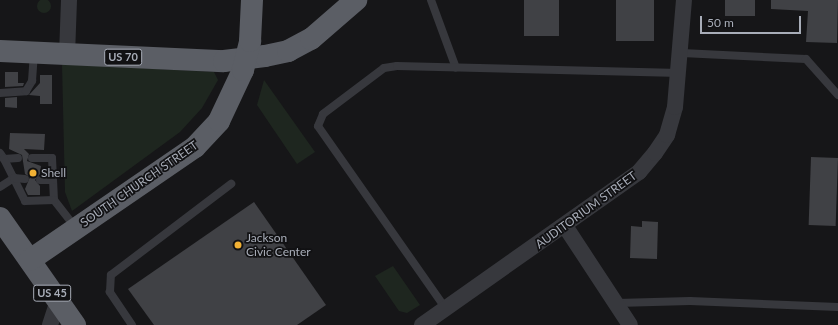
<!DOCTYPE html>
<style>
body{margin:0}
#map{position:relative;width:838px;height:325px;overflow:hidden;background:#161618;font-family:Lato,sans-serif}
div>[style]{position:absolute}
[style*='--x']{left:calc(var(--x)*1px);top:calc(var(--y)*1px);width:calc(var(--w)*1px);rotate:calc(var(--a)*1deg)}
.green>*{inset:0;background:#1e261f}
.round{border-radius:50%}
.building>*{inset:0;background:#404145;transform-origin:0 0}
.service>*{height:8px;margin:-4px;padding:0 4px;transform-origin:4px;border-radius:4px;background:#37383d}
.minor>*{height:16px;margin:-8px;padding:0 8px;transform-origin:8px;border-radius:8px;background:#37383d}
.trunk>*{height:22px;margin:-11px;padding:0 11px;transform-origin:11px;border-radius:11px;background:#5b5e65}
.dots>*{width:11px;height:11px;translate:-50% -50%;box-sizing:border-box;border:2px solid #111113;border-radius:50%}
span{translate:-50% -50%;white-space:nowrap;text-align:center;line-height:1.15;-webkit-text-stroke:3.5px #111113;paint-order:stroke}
.shield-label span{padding:1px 3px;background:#111113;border:1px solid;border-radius:3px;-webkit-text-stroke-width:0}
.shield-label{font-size:11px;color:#a8adb8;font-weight:700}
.poi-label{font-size:12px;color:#a8adb8}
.left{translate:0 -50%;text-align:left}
.street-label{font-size:12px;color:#a8adb8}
.scale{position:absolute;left:700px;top:16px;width:101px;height:18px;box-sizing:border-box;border:2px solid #a8adb8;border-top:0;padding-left:5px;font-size:12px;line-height:14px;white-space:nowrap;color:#a8adb8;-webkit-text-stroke:3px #111113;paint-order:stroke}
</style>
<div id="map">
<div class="green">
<div class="round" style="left:37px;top:-1px;width:14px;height:14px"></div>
<div style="clip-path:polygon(62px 64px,214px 72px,218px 80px,202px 108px,180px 132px,72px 211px,65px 192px)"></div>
<div style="clip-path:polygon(264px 80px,315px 152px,297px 164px,257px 105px)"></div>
<div style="clip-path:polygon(393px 266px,420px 305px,407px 313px,399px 311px,375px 276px)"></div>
</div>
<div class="building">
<div style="left:524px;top:0;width:35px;height:36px"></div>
<div style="left:616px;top:0;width:38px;height:41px"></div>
<div style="left:725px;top:0;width:30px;height:16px"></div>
<div style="clip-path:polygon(771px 0,838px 0,837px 43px,806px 42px,808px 11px,771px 9px)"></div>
<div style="clip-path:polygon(5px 72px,18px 72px,18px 83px,24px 83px,23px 86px,5px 87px)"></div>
<div style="clip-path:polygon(40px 75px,52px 75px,52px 104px,40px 104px,40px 96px,29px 95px,40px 83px)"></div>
<div style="clip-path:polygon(17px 97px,17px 108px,5px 107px,5px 98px)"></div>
<div style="clip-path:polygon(10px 133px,45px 134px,44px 150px,24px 149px,29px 154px,27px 161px,41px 166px,40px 174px,35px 180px,40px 186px,40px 195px,28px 195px,25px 189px,30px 177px,25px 174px,22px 155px,9px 149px)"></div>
<div style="left:811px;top:157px;width:27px;height:68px;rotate:2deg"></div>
<div style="clip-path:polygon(254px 202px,326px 305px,297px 325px,154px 325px,128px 289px)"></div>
<div style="clip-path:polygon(642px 221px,658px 222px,657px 259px,630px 258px,631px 226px,642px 227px)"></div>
</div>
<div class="service">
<div style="--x:431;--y:0;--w:72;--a:69.8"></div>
<div style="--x:682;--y:53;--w:124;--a:2.8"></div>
<div style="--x:806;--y:59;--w:48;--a:48.4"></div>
<div style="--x:0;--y:93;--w:26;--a:-4"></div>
<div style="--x:26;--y:91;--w:12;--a:-59"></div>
<div style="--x:32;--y:81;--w:27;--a:-86"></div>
<div style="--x:0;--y:153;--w:7;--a:56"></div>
<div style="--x:4;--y:159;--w:14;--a:-4"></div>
<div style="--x:32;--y:158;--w:20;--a:0"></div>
<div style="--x:52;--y:158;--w:42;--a:87.3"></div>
<div style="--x:54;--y:200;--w:36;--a:52"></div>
<div style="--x:4;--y:159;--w:47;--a:63.4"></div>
<div style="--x:25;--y:201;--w:29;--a:-2"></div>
<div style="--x:40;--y:180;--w:13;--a:0"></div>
<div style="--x:0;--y:187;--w:17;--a:-33"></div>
<div style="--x:14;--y:178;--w:11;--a:5"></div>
<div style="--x:617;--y:303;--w:73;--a:-1.6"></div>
<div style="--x:690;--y:301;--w:148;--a:2.3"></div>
<div style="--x:446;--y:309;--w:223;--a:-125"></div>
<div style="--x:318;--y:126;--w:13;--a:-67"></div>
<div style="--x:323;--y:114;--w:76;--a:-37"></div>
<div style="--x:384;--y:68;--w:13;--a:-9"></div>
<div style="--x:397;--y:66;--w:283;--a:1.4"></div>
<div style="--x:132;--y:325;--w:40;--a:-124"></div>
<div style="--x:110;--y:292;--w:17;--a:-87"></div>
<div style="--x:111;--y:275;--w:151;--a:-37.2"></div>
</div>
<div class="minor">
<div style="--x:67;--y:55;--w:55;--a:-87.9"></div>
<div style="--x:565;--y:226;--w:118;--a:56.7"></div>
<div style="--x:50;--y:325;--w:25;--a:-72"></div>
<div style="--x:422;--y:325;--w:266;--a:-35.2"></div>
<div style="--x:639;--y:172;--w:25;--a:-50"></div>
<div style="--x:655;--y:153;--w:22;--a:-56"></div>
<div style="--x:667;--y:135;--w:29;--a:-74"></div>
<div style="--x:675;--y:107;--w:107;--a:-85.2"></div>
</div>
<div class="trunk">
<div style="--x:0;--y:51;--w:224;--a:2.6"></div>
<div style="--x:224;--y:61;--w:41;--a:-7"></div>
<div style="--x:265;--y:56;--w:24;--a:-12"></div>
<div style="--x:288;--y:51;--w:26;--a:-28"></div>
<div style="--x:311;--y:39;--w:60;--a:-40.9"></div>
<div style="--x:0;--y:218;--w:131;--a:55"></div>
<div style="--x:30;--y:260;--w:200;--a:-34.4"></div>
<div style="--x:195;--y:147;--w:35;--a:-47"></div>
<div style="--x:219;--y:121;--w:56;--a:-64.8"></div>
<div style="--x:243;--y:70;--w:30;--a:-76"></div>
<div style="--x:250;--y:41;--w:41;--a:-87.2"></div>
</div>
<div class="dots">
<div style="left:33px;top:173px;background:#f2b134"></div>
<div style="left:238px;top:245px;background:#f2b134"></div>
</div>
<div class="shield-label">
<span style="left:123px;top:57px">US 70</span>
<span style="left:52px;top:293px">US 45</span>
</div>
<div class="poi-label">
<span class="left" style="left:41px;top:173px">Shell</span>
<span class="left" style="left:246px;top:245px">Jackson<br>Civic Center</span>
</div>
<div class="street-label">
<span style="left:139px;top:184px;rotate:-35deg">SOUTH CHURCH STREET</span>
<span style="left:586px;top:210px;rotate:-36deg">AUDITORIUM STREET</span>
</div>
<div class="scale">50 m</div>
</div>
